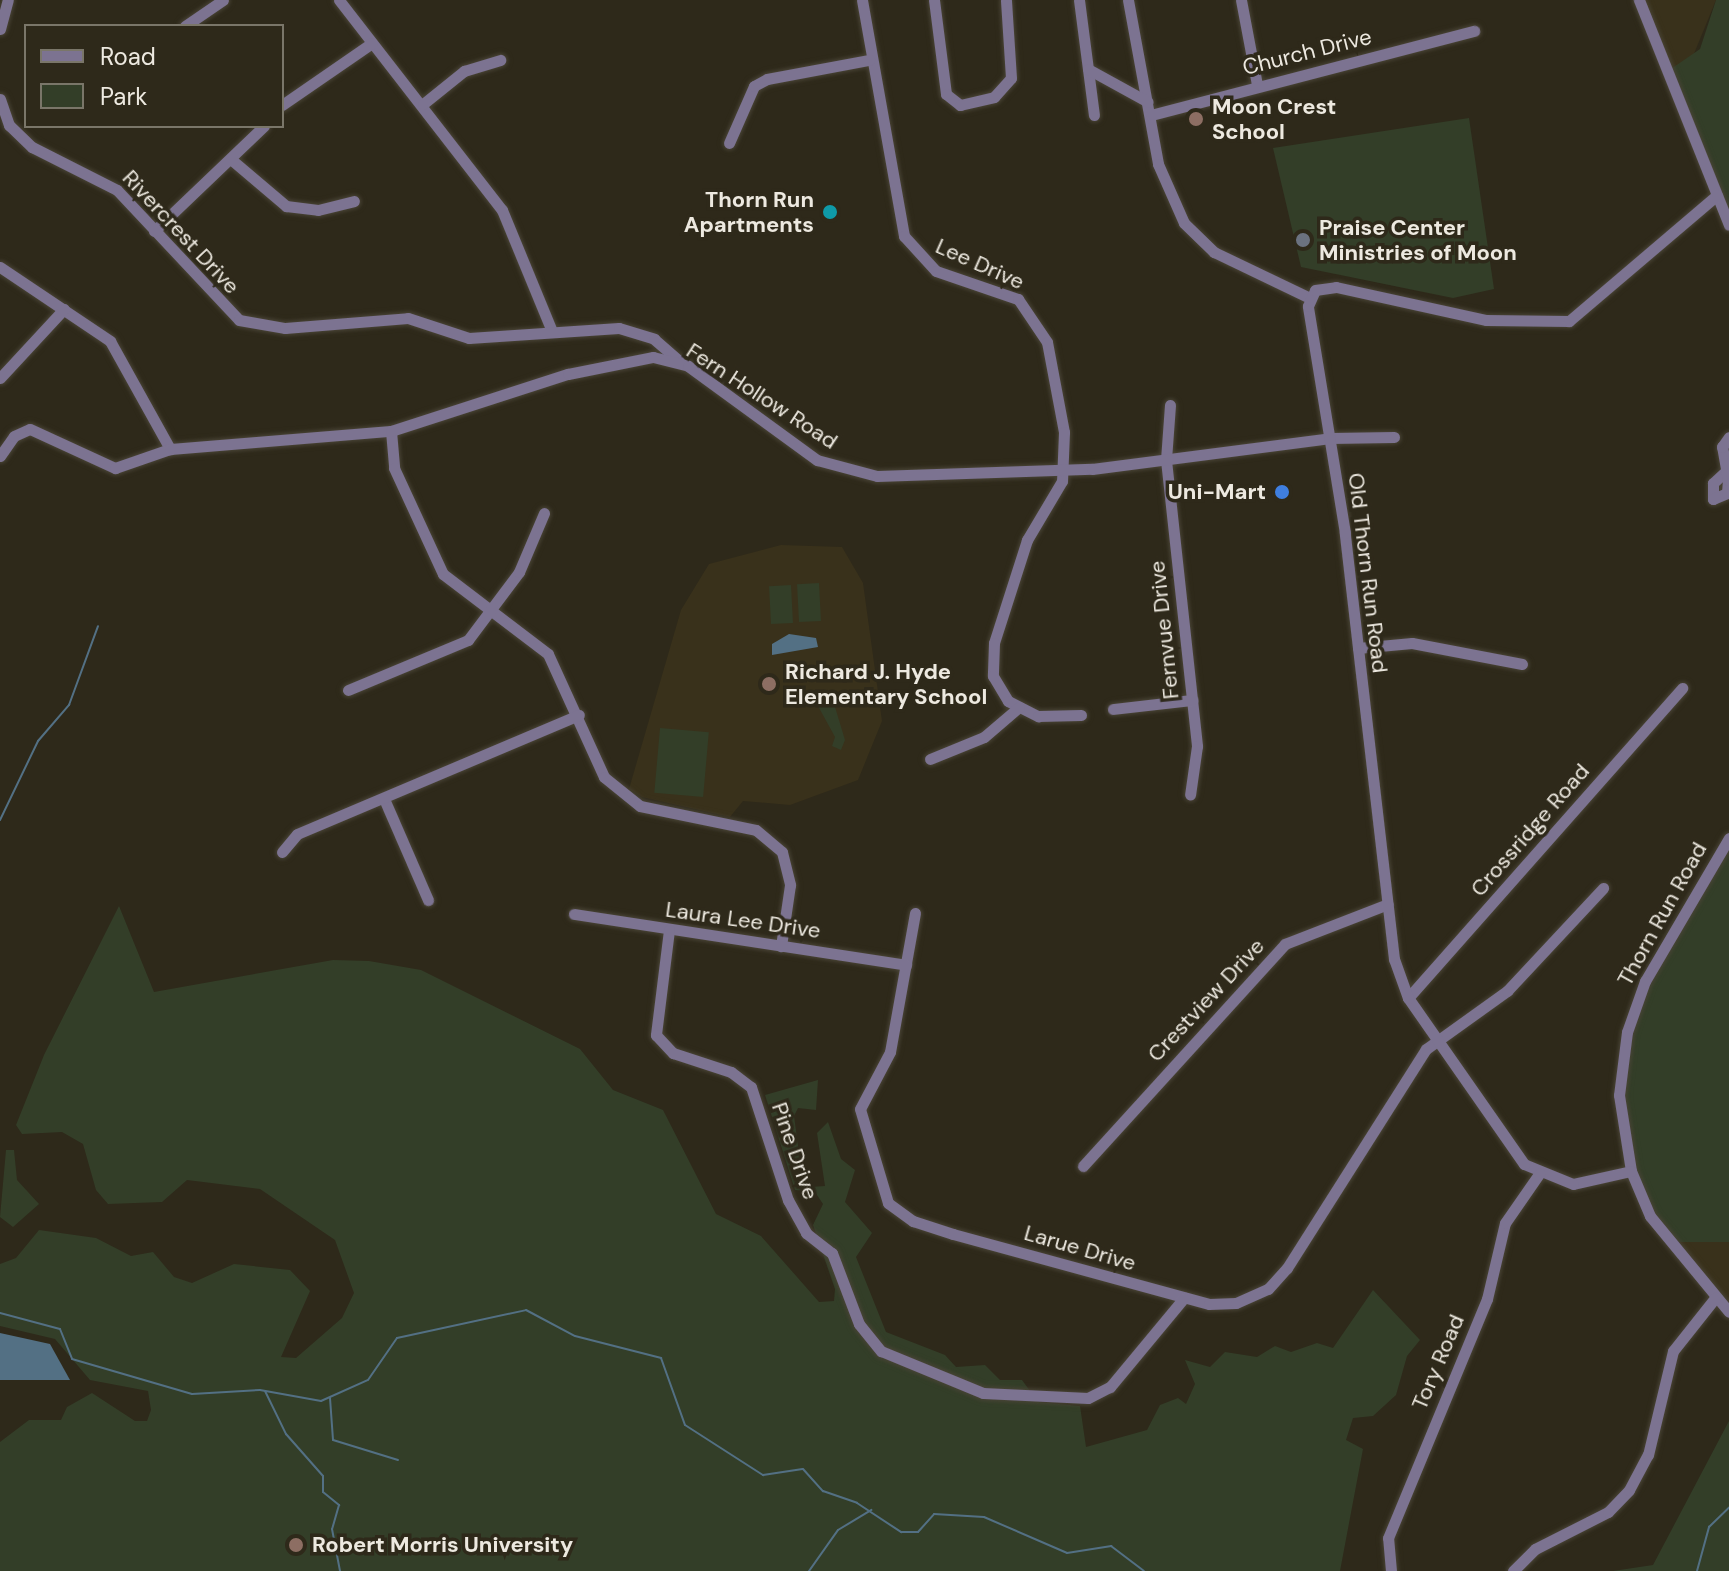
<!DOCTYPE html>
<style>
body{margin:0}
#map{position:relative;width:1729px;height:1571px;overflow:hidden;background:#2e291a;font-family:"DM Sans",sans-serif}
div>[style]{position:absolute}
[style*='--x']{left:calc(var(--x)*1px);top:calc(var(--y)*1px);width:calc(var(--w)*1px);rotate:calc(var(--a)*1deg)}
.built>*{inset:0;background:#39311b}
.green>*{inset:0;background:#333e28;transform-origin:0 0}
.water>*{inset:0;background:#537084}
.stream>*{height:2px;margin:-1px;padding:0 1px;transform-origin:1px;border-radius:1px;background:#537084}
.roads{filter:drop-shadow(0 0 2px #494436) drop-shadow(0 0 2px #494436)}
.minor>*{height:11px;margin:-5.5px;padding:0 5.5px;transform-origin:5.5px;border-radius:5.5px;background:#7c7391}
.dots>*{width:22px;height:22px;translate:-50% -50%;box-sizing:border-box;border:4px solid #2e291a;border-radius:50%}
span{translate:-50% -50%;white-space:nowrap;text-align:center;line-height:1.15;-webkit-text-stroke:7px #2e291a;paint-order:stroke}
.street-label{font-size:22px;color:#ede9e0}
.poi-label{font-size:22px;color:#ede9e0;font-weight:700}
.left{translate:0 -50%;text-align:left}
.right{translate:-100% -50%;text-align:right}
.legend{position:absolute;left:24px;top:24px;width:260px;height:104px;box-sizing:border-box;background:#2e291a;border:2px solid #7a7669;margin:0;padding:10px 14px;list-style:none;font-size:24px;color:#ede9e0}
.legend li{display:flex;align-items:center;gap:16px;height:40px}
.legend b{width:40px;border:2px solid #7a7669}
</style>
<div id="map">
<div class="built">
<div style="clip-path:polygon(1639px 0,1716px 0,1691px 61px,1668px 71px)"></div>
<div style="clip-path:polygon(781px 545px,842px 547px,863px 583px,882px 721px,858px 780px,790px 805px,743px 801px,730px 817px,642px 797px,629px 789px,681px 610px,709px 564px)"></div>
<div style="clip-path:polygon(1666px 1242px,1729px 1242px,1729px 1312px)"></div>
</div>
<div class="green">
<div style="clip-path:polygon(1716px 0,1729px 0,1729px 213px,1668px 71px,1700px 49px)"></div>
<div style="clip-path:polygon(1469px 118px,1494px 289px,1453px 298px,1301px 267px,1273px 148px)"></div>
<div style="left:819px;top:583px;width:38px;height:22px;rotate:87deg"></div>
<div style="left:791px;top:585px;width:38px;height:22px;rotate:87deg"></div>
<div style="clip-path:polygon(832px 697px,845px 740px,841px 750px,832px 746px,835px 737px,818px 706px)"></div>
<div style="left:660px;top:728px;width:49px;height:65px;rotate:5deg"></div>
<div style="clip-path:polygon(1729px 838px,1729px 1242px,1666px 1242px,1626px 1153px,1622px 1054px,1657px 956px)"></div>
<div style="clip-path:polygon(119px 906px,154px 992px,333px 960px,369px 961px,421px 970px,580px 1049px,613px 1090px,663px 1110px,716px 1214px,761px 1236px,819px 1302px,834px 1301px,835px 1289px,813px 1225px,823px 1204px,815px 1192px,795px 1190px,765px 1095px,818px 1080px,816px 1110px,798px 1108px,794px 1116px,802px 1175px,810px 1187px,825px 1186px,817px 1133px,828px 1122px,841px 1159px,855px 1170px,845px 1202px,872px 1233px,856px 1257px,886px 1332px,945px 1355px,956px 1367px,985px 1365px,1000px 1380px,1022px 1380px,1038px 1402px,1080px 1406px,1086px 1447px,1147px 1430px,1160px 1405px,1178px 1398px,1186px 1404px,1195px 1384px,1185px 1360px,1210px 1367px,1225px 1352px,1257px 1357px,1275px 1346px,1291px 1352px,1317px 1343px,1333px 1348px,1373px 1290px,1420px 1340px,1407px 1356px,1396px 1395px,1373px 1416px,1353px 1418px,1346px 1440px,1363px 1449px,1340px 1571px,0 1571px,0 1442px,29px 1420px,61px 1420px,67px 1407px,92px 1393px,135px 1421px,147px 1421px,151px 1410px,148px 1391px,90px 1380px,55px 1339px,0 1326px,0 1264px,16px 1258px,39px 1230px,96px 1238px,131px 1256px,153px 1252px,174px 1277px,192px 1283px,234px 1264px,290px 1270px,310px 1291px,281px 1357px,296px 1358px,342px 1318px,354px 1293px,335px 1240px,260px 1189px,187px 1180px,162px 1202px,108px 1204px,96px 1190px,83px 1144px,62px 1132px,22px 1134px,16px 1125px,44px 1055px)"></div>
<div style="clip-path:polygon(6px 1150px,14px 1150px,17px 1180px,39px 1204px,13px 1227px,0 1217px)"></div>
<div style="clip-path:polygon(1729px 1421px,1729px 1571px,1613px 1571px,1653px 1565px)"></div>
</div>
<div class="water">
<div style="clip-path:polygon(789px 634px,816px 638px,818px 647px,772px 655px,772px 644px)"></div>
<div style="clip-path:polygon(0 1333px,50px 1344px,70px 1380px,0 1380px)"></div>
</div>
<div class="stream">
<div style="--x:0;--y:820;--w:88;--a:-64.3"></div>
<div style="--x:38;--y:741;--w:48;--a:-49.3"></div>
<div style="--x:69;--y:705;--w:84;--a:-69.8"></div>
<div style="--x:0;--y:1313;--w:62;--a:14.9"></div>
<div style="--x:60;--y:1329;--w:32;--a:68"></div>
<div style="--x:72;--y:1359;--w:125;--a:16.3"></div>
<div style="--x:192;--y:1394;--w:68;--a:-3.4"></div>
<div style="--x:260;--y:1390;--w:62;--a:10.2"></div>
<div style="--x:321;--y:1401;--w:51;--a:-24.1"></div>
<div style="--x:368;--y:1380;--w:51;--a:-55.4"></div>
<div style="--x:397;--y:1338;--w:132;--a:-12.2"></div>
<div style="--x:526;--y:1310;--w:55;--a:28"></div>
<div style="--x:575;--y:1336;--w:89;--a:14.3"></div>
<div style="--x:661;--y:1358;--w:71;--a:70.3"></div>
<div style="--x:685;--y:1425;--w:93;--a:32.7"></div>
<div style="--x:763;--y:1475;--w:40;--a:-8.5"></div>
<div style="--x:803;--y:1469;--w:30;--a:48"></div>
<div style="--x:823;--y:1491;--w:36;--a:19"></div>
<div style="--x:857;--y:1503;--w:53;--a:33.4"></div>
<div style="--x:901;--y:1532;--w:17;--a:0"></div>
<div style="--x:918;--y:1532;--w:24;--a:-48"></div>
<div style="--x:934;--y:1514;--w:50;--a:3.4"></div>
<div style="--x:984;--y:1517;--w:90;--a:23.4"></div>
<div style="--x:1067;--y:1553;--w:45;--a:-9"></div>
<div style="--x:1111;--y:1546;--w:41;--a:37.1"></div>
<div style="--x:265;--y:1391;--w:48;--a:64"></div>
<div style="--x:286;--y:1434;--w:56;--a:48.6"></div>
<div style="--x:323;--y:1476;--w:16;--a:90"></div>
<div style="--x:323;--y:1492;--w:21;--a:39"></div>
<div style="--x:339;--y:1505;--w:25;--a:106"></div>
<div style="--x:332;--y:1529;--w:43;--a:79.2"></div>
<div style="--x:330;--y:1398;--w:42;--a:85.9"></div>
<div style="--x:333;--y:1440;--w:68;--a:17.1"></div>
<div style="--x:809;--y:1571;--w:50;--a:-54.7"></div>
<div style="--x:838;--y:1530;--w:39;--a:-31"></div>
<div style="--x:1697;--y:1571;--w:46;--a:-74.7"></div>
<div style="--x:1709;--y:1527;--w:28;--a:-44"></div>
</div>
<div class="roads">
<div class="minor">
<div style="--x:339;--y:0;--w:266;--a:52.2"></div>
<div style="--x:502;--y:210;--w:129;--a:67.6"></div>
<div style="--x:862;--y:0;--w:240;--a:79.9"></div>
<div style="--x:904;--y:236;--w:47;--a:47.6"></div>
<div style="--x:936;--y:271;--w:87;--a:18.9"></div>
<div style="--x:1018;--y:299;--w:52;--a:56"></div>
<div style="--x:1047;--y:342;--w:92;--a:79.3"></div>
<div style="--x:1064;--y:432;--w:49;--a:92.3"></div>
<div style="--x:1062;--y:481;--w:69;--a:120.7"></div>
<div style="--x:1027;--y:540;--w:108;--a:107.8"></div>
<div style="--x:994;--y:643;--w:33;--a:92"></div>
<div style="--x:993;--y:676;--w:29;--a:59"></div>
<div style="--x:1008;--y:701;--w:34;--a:27"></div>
<div style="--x:1038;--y:716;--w:43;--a:-1.3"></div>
<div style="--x:934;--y:0;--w:95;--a:82.7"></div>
<div style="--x:946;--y:94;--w:18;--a:38"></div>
<div style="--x:960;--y:105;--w:35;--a:-13"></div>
<div style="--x:994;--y:97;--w:25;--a:-48"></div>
<div style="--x:1011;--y:78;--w:78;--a:-93.7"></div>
<div style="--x:1079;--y:0;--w:116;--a:82.6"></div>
<div style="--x:1128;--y:0;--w:167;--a:79.6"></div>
<div style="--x:1158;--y:164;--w:64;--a:66.2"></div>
<div style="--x:1184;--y:223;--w:42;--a:44"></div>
<div style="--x:1214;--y:252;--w:106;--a:25.6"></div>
<div style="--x:1241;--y:0;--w:86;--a:79.3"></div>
<div style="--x:1639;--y:0;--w:242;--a:68.2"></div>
<div style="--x:185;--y:26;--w:46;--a:-34.4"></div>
<div style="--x:0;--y:29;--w:30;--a:-75"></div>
<div style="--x:1088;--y:69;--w:68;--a:28.8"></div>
<div style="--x:0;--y:99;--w:28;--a:71"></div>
<div style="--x:9;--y:125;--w:32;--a:44"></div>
<div style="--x:32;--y:147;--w:95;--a:26.8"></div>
<div style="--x:117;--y:190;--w:178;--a:46.8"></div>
<div style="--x:239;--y:320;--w:47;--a:9.9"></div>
<div style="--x:285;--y:328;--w:123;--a:-4.6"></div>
<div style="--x:408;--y:318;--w:64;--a:18.2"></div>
<div style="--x:469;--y:338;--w:150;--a:-3.8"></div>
<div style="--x:619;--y:328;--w:37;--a:17"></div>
<div style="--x:654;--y:339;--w:33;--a:41"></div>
<div style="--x:423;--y:104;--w:53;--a:-38.8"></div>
<div style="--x:464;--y:71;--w:38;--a:-17"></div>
<div style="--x:282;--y:105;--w:109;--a:-34.6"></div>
<div style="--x:1151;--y:115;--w:334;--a:-14.6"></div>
<div style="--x:729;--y:143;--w:62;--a:-66.3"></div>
<div style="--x:754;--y:86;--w:15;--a:-28"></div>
<div style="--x:767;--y:79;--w:104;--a:-10.6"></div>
<div style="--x:233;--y:161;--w:70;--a:40.3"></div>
<div style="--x:286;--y:206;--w:32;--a:7"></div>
<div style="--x:318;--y:210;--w:37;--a:-14"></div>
<div style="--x:154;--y:231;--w:152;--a:-43.7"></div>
<div style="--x:0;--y:267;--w:133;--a:33.9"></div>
<div style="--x:110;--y:341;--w:124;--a:60.9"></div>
<div style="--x:0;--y:378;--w:94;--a:-47.2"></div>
<div style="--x:1170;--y:405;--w:55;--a:94.2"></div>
<div style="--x:1166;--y:460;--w:288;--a:83.8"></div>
<div style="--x:1197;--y:746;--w:49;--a:98.1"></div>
<div style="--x:391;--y:431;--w:37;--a:85"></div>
<div style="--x:394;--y:468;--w:117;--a:65.2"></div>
<div style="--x:443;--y:574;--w:132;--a:37.3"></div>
<div style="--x:548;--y:654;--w:135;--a:65.5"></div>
<div style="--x:604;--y:777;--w:46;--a:38.9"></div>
<div style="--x:640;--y:806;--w:118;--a:11.7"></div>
<div style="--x:756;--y:830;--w:34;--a:40"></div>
<div style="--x:782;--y:852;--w:34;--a:76"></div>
<div style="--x:790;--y:885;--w:62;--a:98.4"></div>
<div style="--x:0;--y:456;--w:24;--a:-55"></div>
<div style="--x:14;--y:436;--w:17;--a:-24"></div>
<div style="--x:30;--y:429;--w:94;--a:24.6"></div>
<div style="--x:115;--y:468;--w:58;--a:-19.1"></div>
<div style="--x:170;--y:449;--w:222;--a:-4.7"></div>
<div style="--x:391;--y:431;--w:186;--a:-17.9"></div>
<div style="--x:568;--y:374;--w:87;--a:-11.3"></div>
<div style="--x:653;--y:357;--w:36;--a:14"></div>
<div style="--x:688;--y:366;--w:160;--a:36.1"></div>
<div style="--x:817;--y:460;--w:62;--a:14.9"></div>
<div style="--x:877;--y:476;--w:215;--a:-1.9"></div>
<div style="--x:1092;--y:469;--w:240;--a:-7.4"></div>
<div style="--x:1330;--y:438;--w:64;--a:-0.9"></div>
<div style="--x:1726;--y:471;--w:18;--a:137"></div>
<div style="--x:1713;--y:483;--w:16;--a:90"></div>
<div style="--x:1713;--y:499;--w:15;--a:-23"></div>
<div style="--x:1727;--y:493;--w:13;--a:-86"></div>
<div style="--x:1728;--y:480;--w:34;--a:-100"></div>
<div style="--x:1722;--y:447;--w:12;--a:-55"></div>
<div style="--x:1358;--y:648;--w:54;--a:-5.3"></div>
<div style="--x:1412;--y:643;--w:112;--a:10.8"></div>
<div style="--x:348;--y:690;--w:130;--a:-22.6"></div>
<div style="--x:468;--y:640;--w:85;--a:-53.1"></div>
<div style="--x:519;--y:572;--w:64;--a:-67"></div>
<div style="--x:1113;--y:709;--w:80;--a:-6.5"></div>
<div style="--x:930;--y:759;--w:58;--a:-22.2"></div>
<div style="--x:984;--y:737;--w:46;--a:-40.6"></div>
<div style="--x:385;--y:801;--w:108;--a:66.5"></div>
<div style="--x:1729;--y:838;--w:166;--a:120.4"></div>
<div style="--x:1645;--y:981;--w:54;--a:109.4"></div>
<div style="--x:1627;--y:1032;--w:64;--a:97.2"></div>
<div style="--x:1619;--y:1095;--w:77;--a:81"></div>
<div style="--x:1631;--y:1171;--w:49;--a:67.1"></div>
<div style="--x:1650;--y:1216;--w:124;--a:50.5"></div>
<div style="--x:282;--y:852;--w:23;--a:-50"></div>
<div style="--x:297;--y:834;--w:306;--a:-22.9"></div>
<div style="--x:915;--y:913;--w:141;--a:100.2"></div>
<div style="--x:890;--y:1052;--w:64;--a:117.8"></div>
<div style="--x:860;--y:1109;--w:98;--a:73.4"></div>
<div style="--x:888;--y:1203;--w:31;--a:36"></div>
<div style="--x:913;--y:1221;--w:42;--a:18"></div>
<div style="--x:953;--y:1234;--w:265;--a:15.3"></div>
<div style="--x:1209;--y:1304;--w:27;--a:-2"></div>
<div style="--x:1236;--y:1303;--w:35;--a:-24"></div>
<div style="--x:1268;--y:1289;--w:28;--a:-48"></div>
<div style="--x:1287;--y:1268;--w:259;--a:-57.6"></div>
<div style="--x:1426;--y:1049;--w:100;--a:-35.6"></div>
<div style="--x:1507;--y:991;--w:141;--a:-47"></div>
<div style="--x:574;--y:914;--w:336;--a:8.7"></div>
<div style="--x:669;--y:930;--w:106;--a:97.1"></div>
<div style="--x:656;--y:1035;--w:25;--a:47"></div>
<div style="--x:673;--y:1053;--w:61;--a:18.1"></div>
<div style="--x:731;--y:1072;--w:25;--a:37"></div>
<div style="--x:751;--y:1087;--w:119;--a:71.9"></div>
<div style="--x:788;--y:1200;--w:38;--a:61"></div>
<div style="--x:806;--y:1233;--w:33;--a:38"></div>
<div style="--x:832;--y:1253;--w:76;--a:69.2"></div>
<div style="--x:859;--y:1324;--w:35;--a:51"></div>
<div style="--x:881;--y:1351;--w:110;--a:22.4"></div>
<div style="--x:983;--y:1393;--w:105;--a:2.7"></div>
<div style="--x:1088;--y:1398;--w:25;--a:-27"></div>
<div style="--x:1110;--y:1387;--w:116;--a:-50.3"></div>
<div style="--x:1408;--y:998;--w:414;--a:-48.5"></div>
<div style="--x:1083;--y:1166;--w:300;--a:-47.7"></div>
<div style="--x:1285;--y:944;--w:110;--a:-21.2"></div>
<div style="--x:1631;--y:1171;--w:59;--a:167.4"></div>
<div style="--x:1573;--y:1184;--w:53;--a:-157.8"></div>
<div style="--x:1524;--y:1164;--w:203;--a:-124.9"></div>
<div style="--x:1408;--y:998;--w:41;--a:-109.7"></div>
<div style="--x:1394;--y:959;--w:429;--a:-96.6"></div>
<div style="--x:1345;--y:533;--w:230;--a:-99.3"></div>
<div style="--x:1308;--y:306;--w:17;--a:-66"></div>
<div style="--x:1315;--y:290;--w:21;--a:-8"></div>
<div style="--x:1336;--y:287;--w:154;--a:12.4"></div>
<div style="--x:1486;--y:320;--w:83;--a:0.7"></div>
<div style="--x:1569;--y:321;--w:194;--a:-40.4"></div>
<div style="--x:1391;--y:1571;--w:33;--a:-95"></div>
<div style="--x:1388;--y:1538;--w:259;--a:-67.5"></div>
<div style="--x:1487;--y:1299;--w:78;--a:-76.7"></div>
<div style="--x:1505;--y:1223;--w:60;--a:-55.2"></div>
<div style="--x:1513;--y:1571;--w:31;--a:-45"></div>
<div style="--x:1535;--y:1549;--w:82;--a:-26.9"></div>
<div style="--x:1608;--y:1512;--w:30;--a:-46"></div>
<div style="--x:1629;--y:1490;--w:40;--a:-62"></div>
<div style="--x:1648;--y:1455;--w:107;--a:-76.5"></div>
<div style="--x:1673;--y:1351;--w:68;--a:-51.6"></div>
</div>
</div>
<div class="dots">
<div style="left:1196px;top:119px;background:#8d6e63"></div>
<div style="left:830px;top:212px;background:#0f9aa8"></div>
<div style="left:1303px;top:240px;background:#6b7280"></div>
<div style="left:1282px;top:492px;background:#3f7fe0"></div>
<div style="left:769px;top:684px;background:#8d6e63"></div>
<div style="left:296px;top:1545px;background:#8d6e63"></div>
</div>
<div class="street-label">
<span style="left:1307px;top:52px;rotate:-14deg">Church Drive</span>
<span style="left:181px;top:232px;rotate:47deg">Rivercrest Drive</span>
<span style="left:980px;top:264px;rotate:24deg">Lee Drive</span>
<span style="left:762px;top:396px;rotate:33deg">Fern Hollow Road</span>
<span style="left:1368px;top:573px;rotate:83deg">Old Thorn Run Road</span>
<span style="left:1164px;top:630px;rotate:-96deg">Fernvue Drive</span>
<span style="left:1530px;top:830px;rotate:-49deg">Crossridge Road</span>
<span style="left:1662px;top:914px;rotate:-61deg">Thorn Run Road</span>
<span style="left:743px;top:920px;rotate:8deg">Laura Lee Drive</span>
<span style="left:1206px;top:1000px;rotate:-47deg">Crestview Drive</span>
<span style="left:795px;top:1151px;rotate:71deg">Pine Drive</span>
<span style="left:1080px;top:1248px;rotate:16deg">Larue Drive</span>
<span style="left:1438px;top:1362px;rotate:-67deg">Tory Road</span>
</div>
<div class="poi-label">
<span class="left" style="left:1212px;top:119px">Moon Crest<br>School</span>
<span class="right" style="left:814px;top:212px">Thorn Run<br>Apartments</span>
<span class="left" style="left:1319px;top:240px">Praise Center<br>Ministries of Moon</span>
<span class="right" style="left:1266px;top:492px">Uni-Mart</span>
<span class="left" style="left:785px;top:684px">Richard J. Hyde<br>Elementary School</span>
<span class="left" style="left:312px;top:1545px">Robert Morris University</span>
</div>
<ul class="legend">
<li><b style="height:10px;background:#7c7391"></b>Road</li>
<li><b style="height:22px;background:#333e28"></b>Park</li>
</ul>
</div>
